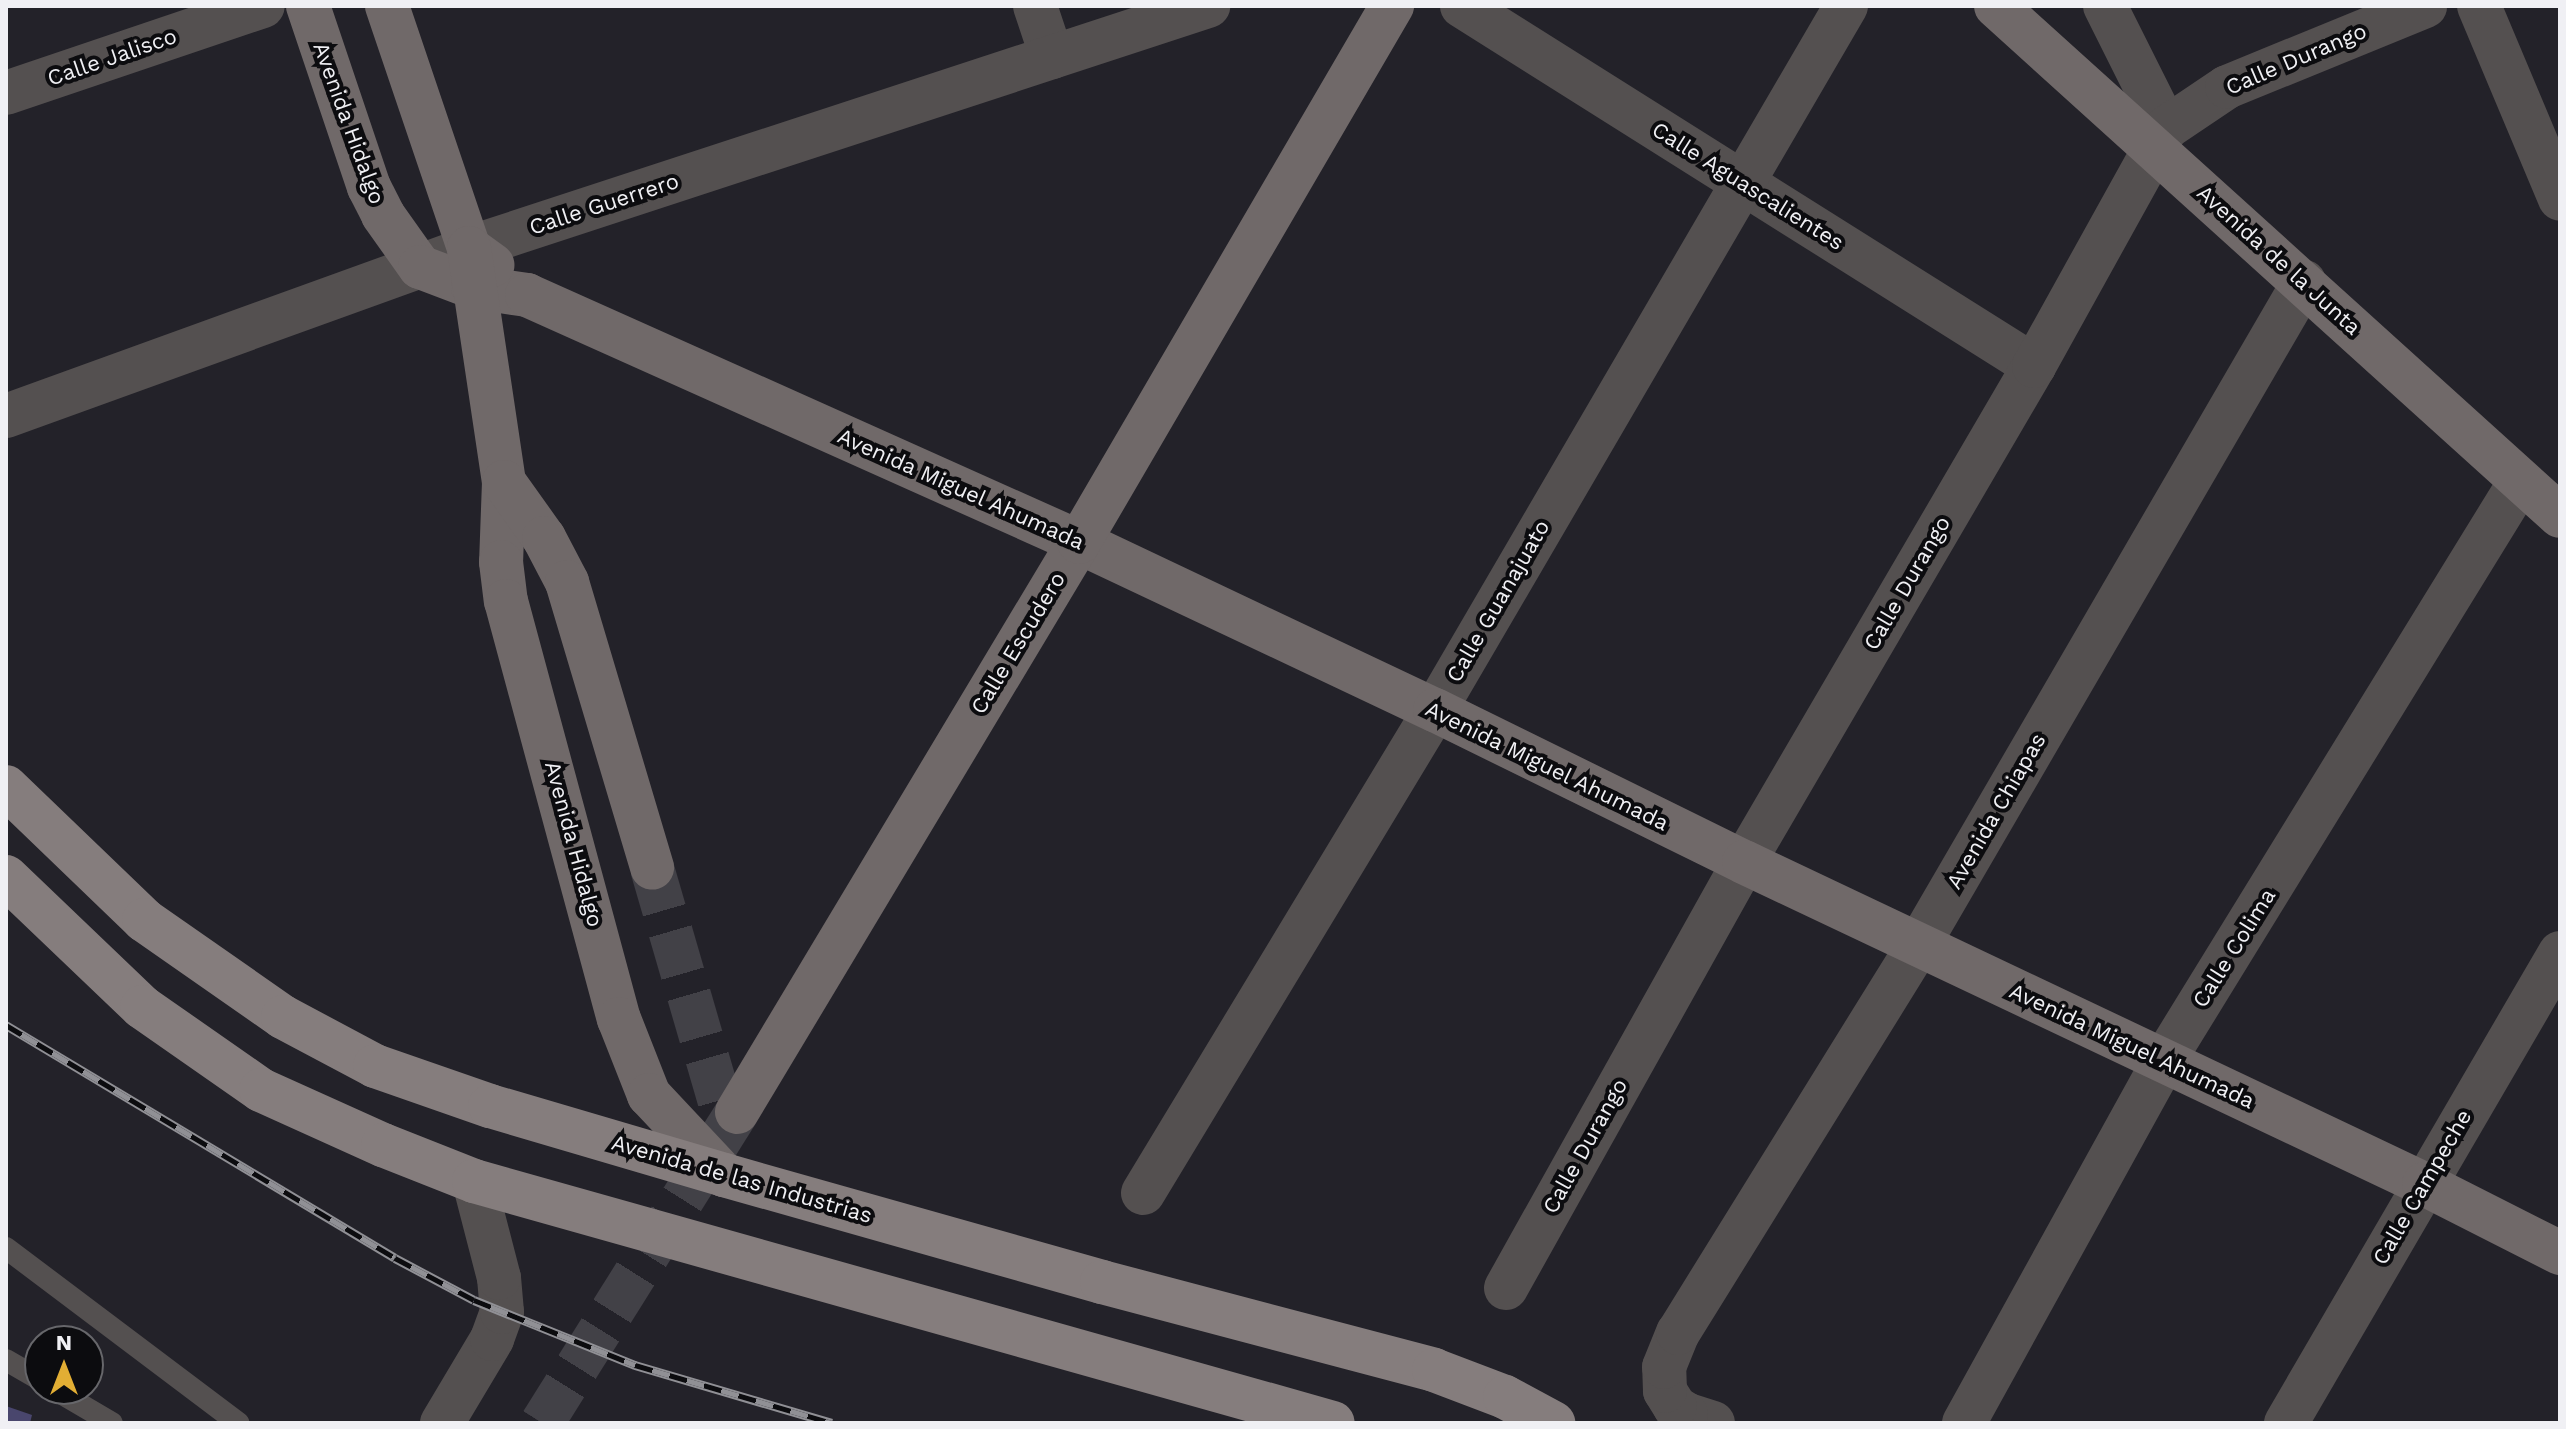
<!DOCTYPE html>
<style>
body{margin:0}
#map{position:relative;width:2566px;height:1429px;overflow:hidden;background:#232229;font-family:"Work Sans",sans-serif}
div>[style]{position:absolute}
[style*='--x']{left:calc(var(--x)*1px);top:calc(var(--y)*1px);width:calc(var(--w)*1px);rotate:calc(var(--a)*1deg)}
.building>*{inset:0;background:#49466d}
.secondary-tunnel>*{height:44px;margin-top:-22px;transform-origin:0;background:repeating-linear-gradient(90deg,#424147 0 44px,transparent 0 66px)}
.lane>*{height:22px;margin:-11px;padding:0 11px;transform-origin:11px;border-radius:11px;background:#545050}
.street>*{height:44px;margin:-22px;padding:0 22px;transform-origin:22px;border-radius:22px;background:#545050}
.secondary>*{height:44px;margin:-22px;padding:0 22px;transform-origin:22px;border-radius:22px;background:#706969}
.primary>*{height:44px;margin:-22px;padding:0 22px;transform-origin:22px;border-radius:22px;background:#857d7d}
.rail>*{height:9px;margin-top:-4.5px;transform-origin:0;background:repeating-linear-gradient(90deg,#0c0c0f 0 18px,#909095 0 36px);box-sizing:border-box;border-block:2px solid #909095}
span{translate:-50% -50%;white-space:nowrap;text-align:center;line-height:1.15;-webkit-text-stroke:8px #0c0c0f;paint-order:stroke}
.street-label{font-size:22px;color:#f0f0f4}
.frame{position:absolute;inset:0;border:8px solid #f0f0f4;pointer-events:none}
.north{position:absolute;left:24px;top:1325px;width:80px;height:80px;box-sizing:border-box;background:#0c0c0f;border:2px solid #67676b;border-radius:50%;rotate:0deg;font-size:22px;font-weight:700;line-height:32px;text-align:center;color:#f0f0f4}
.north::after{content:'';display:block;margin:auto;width:28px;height:36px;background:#e2ae34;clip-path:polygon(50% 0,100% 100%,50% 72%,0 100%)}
</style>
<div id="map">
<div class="building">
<div style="clip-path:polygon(6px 1406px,32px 1415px,30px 1423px,6px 1423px)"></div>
</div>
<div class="secondary-tunnel">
<div style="--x:652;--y:868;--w:272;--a:73.8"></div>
<div style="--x:542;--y:1423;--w:367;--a:-57.9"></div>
</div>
<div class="lane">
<div style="--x:6;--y:1248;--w:291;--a:37"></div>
<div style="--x:6;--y:1360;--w:39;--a:30"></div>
<div style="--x:54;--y:1389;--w:67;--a:30.4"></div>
</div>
<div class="street">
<div style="--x:1035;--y:6;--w:54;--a:71.6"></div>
<div style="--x:1462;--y:6;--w:676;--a:32.19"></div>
<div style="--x:2105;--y:6;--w:136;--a:63.4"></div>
<div style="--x:2479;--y:6;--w:209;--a:67.2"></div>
<div style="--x:6;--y:93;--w:271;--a:-18.7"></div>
<div style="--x:6;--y:416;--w:493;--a:-19.9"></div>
<div style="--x:469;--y:248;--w:778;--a:-18.13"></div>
<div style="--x:1143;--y:1193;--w:564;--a:-58.84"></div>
<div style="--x:1435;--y:710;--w:815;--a:-59.72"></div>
<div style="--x:1506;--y:1288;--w:488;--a:-60.8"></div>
<div style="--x:1744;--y:862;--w:575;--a:-59.69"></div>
<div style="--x:2034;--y:366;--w:272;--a:-61"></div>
<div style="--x:2166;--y:128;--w:73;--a:-33.9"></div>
<div style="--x:2227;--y:87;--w:214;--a:-22.2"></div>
<div style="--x:442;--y:1423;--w:98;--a:-59.2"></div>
<div style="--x:492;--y:1339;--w:29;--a:-70"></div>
<div style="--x:502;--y:1312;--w:34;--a:-95"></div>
<div style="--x:499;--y:1278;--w:100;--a:-104.5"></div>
<div style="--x:1713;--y:1423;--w:28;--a:-162"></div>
<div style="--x:1686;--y:1414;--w:13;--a:-148"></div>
<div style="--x:1675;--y:1407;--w:19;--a:-122"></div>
<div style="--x:1665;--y:1391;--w:24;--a:-92"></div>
<div style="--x:1664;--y:1367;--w:37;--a:-68"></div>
<div style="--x:1678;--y:1333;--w:458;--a:-58.2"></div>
<div style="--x:1919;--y:944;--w:766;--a:-59.82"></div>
<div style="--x:1964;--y:1423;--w:412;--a:-61.1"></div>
<div style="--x:2163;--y:1062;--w:681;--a:-58.39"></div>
<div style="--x:2286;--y:1423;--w:544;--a:-59.76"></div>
</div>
<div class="secondary">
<div style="--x:308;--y:6;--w:191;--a:71.4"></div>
<div style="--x:369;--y:187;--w:31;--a:63"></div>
<div style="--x:383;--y:215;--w:64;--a:54.6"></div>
<div style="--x:420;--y:267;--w:57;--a:20.7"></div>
<div style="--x:473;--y:287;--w:55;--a:8.4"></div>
<div style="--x:527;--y:295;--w:605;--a:24.11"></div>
<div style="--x:1079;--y:542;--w:394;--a:25.3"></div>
<div style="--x:1435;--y:710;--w:344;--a:26.2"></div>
<div style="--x:1744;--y:862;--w:752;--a:25.34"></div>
<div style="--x:2424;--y:1184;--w:153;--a:26.9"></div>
<div style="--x:387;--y:6;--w:256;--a:71.3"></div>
<div style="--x:469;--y:248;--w:29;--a:36"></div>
<div style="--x:1996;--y:6;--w:760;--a:42.12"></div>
<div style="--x:469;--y:248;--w:237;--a:81.5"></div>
<div style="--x:504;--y:482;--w:80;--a:92.1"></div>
<div style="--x:501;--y:562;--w:39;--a:83"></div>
<div style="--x:506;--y:601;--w:433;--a:74.9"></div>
<div style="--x:619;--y:1019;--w:82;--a:68.5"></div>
<div style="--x:649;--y:1095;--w:110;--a:46.8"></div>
<div style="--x:504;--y:482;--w:69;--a:54.5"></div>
<div style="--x:544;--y:538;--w:50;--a:62.4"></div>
<div style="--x:567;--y:582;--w:298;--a:73.4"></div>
<div style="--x:737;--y:1112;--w:665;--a:-59.04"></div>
<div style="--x:1079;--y:542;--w:621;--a:-59.72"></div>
</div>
<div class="primary">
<div style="--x:6;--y:787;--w:192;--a:43.9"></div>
<div style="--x:144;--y:920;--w:169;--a:34.9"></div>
<div style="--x:283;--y:1017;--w:104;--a:28"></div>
<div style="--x:375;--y:1066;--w:122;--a:19.2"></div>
<div style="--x:490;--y:1106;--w:244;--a:16.4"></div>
<div style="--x:724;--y:1175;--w:393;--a:15.8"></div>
<div style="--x:1102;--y:1282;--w:343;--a:14.8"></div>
<div style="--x:1434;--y:1370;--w:76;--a:20.8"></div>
<div style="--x:1505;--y:1397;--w:55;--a:28.4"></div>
<div style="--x:6;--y:877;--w:188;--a:43.7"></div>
<div style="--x:142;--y:1007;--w:145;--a:34.9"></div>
<div style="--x:261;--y:1090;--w:134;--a:24.3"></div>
<div style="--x:383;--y:1145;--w:98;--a:21.6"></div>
<div style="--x:474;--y:1181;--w:892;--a:15.73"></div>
</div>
<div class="rail">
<div style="--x:6;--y:1025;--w:453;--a:30.9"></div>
<div style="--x:395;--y:1258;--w:89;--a:28"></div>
<div style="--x:474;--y:1300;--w:174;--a:22"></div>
<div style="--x:635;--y:1365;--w:205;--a:16.4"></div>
</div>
<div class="street-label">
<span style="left:112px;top:57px;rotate:-19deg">Calle Jalisco</span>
<span style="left:2296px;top:59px;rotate:-23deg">Calle Durango</span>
<span style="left:349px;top:123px;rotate:70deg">Avenida Hidalgo</span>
<span style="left:1748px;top:186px;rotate:32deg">Calle Aguascalientes</span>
<span style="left:604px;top:204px;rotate:-18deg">Calle Guerrero</span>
<span style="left:2279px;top:260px;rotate:42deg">Avenida de la Junta</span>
<span style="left:961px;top:489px;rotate:24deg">Avenida Miguel Ahumada</span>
<span style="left:1907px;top:583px;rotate:-60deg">Calle Durango</span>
<span style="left:1498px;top:601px;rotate:-60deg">Calle Guanajuato</span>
<span style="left:1018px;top:643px;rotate:-59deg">Calle Escudero</span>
<span style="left:1547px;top:766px;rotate:26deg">Avenida Miguel Ahumada</span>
<span style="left:1996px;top:811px;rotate:-60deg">Avenida Chiapas</span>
<span style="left:574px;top:844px;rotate:75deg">Avenida Hidalgo</span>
<span style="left:2234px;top:948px;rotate:-58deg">Calle Colima</span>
<span style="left:2132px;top:1046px;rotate:25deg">Avenida Miguel Ahumada</span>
<span style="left:1585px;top:1146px;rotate:-61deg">Calle Durango</span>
<span style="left:742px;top:1179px;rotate:16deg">Avenida de las Industrias</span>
<span style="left:2422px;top:1187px;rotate:-60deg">Calle Campeche</span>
</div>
<div class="frame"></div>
<div class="north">N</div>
</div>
